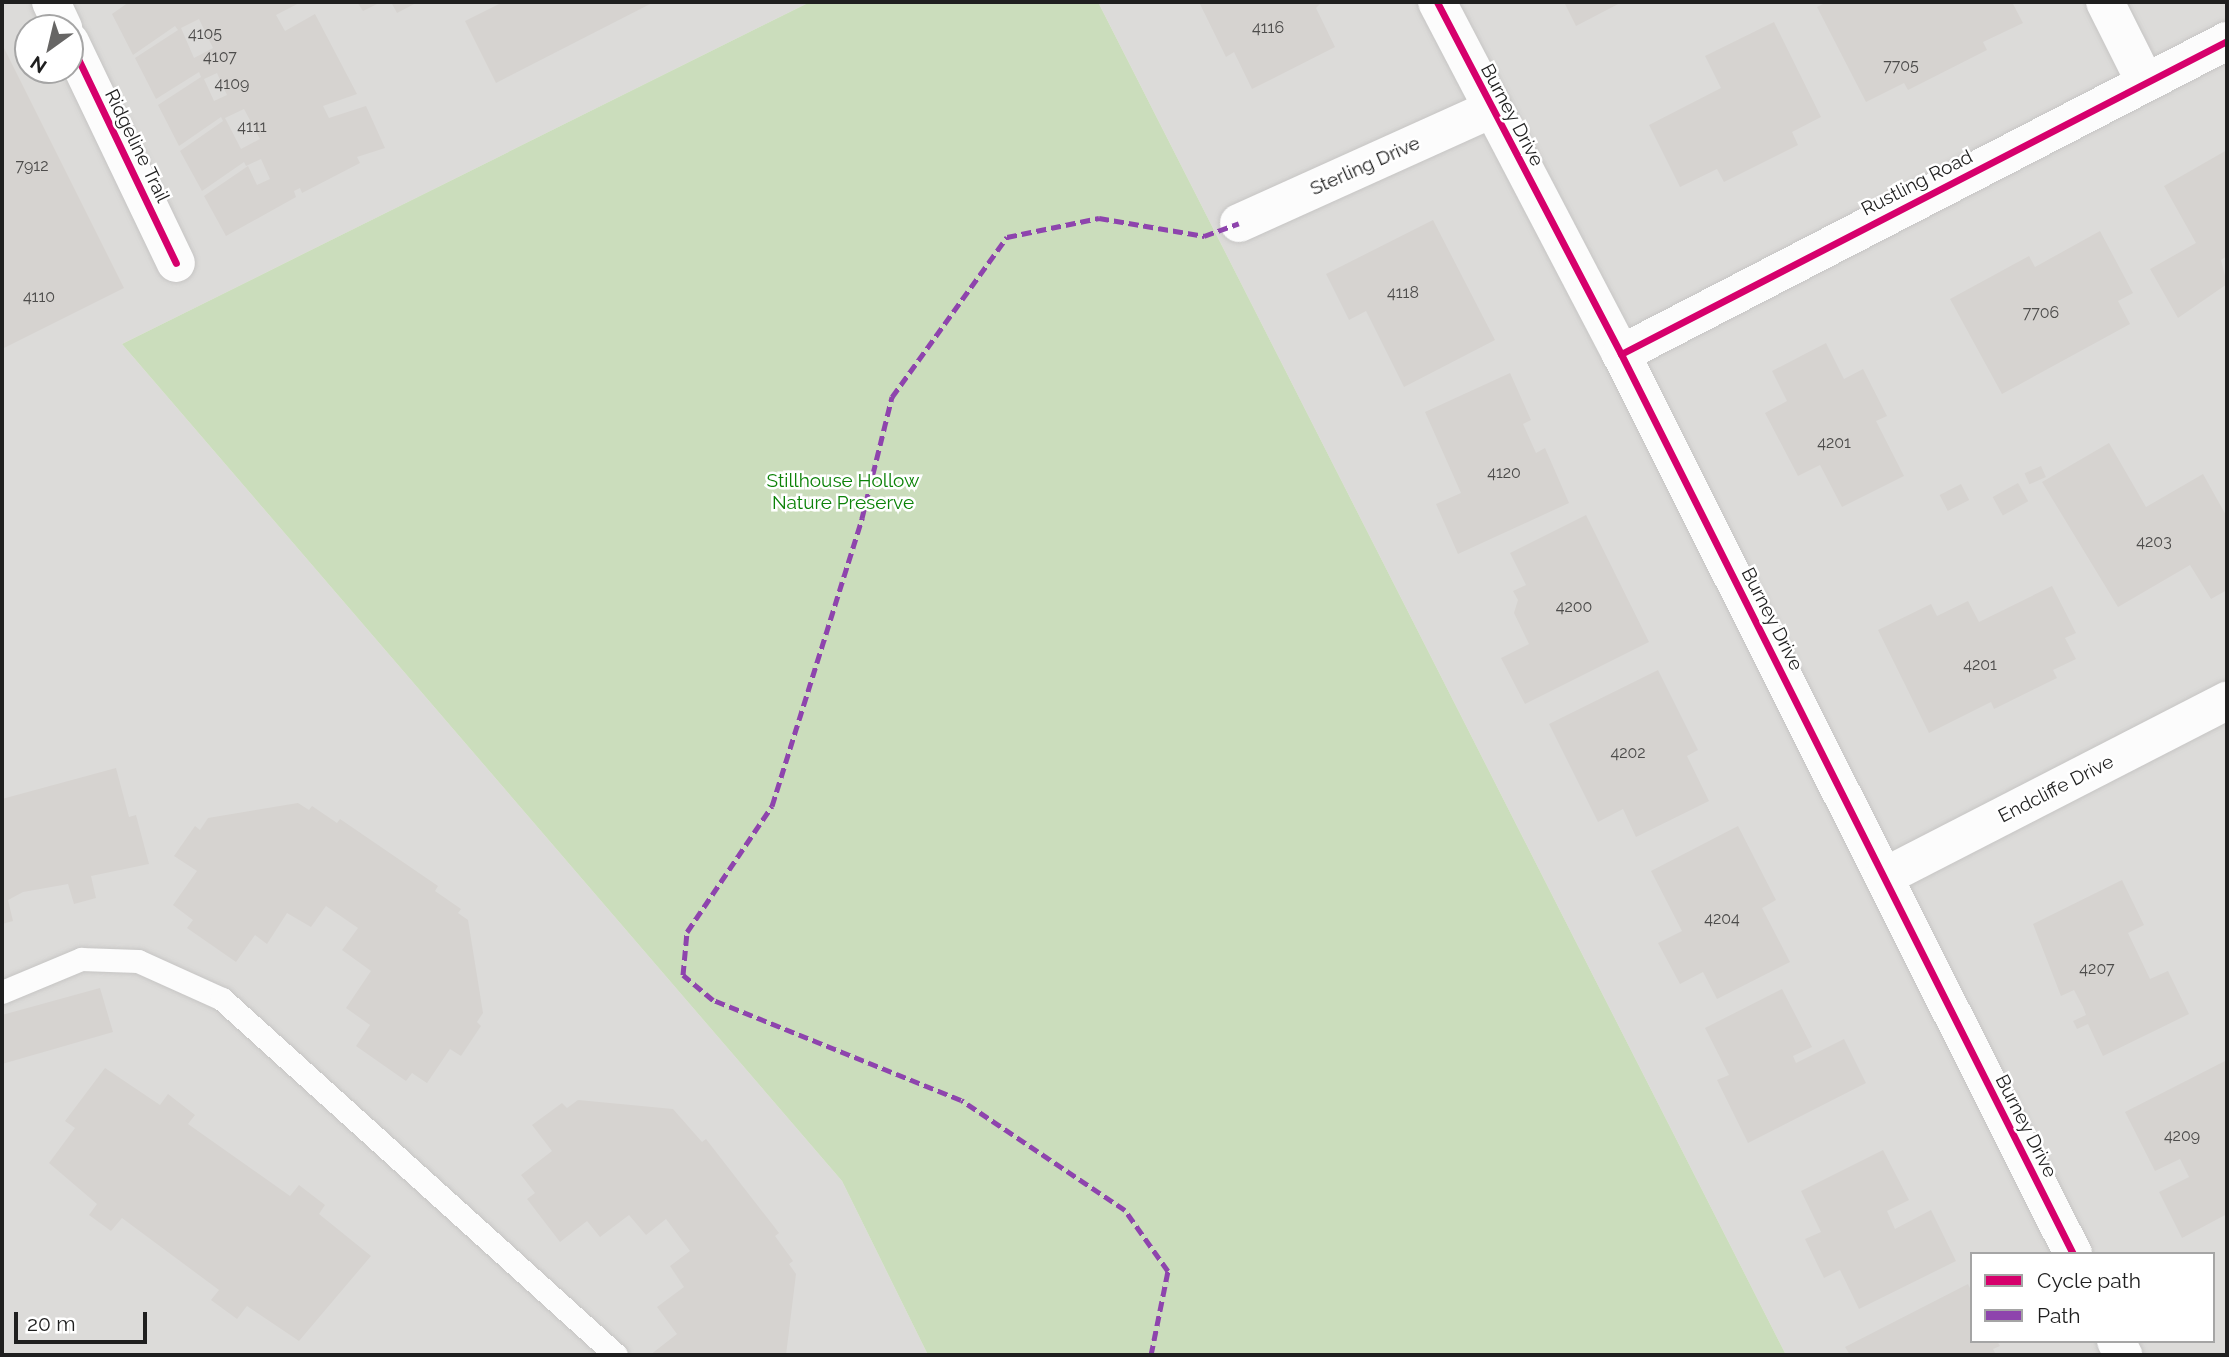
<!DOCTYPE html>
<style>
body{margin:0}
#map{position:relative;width:2229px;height:1357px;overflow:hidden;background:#edebe8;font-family:Raleway,sans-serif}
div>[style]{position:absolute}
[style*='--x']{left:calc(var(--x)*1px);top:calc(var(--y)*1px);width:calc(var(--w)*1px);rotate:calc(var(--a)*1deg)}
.residential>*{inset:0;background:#dcdbd9}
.forest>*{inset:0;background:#cbddbc}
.building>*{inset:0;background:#d6d3d0;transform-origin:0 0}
.roads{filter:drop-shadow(0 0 2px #c6c5c4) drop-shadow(0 0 2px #c6c5c4)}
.service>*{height:23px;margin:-11.5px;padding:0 11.5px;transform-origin:11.5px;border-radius:11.5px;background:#fcfcfc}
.minor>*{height:38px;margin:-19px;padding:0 19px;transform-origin:19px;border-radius:19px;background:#fcfcfc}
.quiet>*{height:5px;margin-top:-2.5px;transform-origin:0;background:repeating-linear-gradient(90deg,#8e44ad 0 10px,transparent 0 15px)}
.cycleway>*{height:7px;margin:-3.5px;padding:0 3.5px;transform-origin:3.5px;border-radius:3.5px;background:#d6006c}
span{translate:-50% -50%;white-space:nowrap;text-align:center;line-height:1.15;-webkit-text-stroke:5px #fff;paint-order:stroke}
.number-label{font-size:16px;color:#4d4c4b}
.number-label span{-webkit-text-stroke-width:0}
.street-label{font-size:19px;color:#1f1f1f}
.park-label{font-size:19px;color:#0c8208}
.frame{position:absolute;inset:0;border:4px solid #1f1f1f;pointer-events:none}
.legend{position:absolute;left:1970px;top:1252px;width:245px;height:91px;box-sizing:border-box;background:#fff;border:2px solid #a5a5a5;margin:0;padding:9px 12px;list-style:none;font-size:21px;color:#1f1f1f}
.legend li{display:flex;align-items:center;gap:14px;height:35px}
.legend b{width:35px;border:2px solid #a5a5a5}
.north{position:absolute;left:14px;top:14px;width:70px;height:70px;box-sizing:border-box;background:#fff;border:2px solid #a5a5a5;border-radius:50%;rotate:214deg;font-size:19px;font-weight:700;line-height:28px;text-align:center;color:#1f1f1f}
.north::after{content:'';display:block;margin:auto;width:24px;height:32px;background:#676665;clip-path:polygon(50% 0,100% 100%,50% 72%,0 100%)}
.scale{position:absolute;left:14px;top:1312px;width:133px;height:32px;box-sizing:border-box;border:4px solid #1f1f1f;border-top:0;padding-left:9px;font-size:21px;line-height:24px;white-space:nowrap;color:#1f1f1f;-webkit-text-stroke:5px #fff;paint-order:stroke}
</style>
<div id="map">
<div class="residential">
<div style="clip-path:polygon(evenodd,2px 2px,810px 2px,122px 344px,842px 1181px,928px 1355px,2px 1355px,2px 2px,28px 28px,70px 28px,70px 70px,28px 70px,28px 28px)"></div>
<div style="clip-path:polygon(evenodd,1098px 2px,2227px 2px,2227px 1355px,1786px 1355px,1098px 2px,1972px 1254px,2213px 1254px,2213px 1341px,1972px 1341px,1972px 1254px)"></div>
</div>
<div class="forest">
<div style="clip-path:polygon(810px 2px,1098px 2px,1786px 1355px,928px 1355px,842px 1181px,122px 344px)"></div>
</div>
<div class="building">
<div style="clip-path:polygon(evenodd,129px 2px,301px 2px,276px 15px,285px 31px,315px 14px,357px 94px,323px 106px,329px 118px,366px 106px,385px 148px,357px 157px,360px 163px,302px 193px,300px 188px,294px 191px,296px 197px,226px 236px,204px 196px,248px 166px,257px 185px,270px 179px,261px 159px,246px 166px,244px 162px,202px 191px,180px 151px,223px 121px,221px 117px,179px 146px,158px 105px,201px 77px,199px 72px,156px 99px,135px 58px,178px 30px,175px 26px,133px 55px,112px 14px,129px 2px,199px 19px,213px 48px,194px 58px,181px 28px,199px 19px,129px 2px,217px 73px,227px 95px,214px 101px,204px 79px,217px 73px,129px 2px,244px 109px,260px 139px,241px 149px,225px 118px,244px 109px)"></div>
<div style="clip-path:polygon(357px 2px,381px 2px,363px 11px)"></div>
<div style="clip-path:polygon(391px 2px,418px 2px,397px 13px)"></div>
<div style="clip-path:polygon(503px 2px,654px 2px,496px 83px,465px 21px)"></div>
<div style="clip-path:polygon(1199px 2px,1322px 2px,1316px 8px,1335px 47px,1252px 89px,1234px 52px,1226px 57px)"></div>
<div style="clip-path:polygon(1564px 2px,1622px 2px,1576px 26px)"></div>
<div style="clip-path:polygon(1827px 2px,2012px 2px,2023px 23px,1983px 42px,1987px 50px,1908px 90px,1904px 83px,1866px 102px,1817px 7px)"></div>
<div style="clip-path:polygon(1774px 22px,1821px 117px,1792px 132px,1798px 145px,1724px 182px,1717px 169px,1680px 187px,1649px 125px,1721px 88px,1705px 56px)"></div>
<div style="clip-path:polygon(2px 44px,124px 288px,2px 349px)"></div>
<div style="clip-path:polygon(2227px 150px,2227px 256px,2221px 260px,2227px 284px,2178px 318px,2150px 269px,2196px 243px,2164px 186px)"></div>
<div style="clip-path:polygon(1433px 220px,1495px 340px,1404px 387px,1366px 311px,1349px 320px,1326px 274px)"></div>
<div style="clip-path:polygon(2100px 231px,2133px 293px,2118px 301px,2130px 324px,2002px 394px,1950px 299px,2029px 256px,2035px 267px)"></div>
<div style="clip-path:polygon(1826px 343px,1844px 379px,1863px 369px,1887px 416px,1876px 421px,1904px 476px,1842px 507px,1820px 465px,1798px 476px,1765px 413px,1787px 401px,1772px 371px)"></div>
<div style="clip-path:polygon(1510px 373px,1531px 420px,1523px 424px,1536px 453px,1545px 448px,1569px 503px,1458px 554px,1436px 504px,1461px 493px,1425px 412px)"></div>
<div style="clip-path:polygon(2109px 443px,2146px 507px,2203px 474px,2227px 517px,2227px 590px,2211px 599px,2190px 565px,2118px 607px,2042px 482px)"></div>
<div style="left:2041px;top:466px;width:12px;height:18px;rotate:66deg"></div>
<div style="left:2018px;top:483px;width:21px;height:29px;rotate:61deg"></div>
<div style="left:1961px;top:484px;width:18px;height:24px;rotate:63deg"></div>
<div style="clip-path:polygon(1586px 515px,1649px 642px,1525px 704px,1501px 658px,1529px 644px,1514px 613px,1518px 600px,1513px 591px,1526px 585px,1510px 553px)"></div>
<div style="clip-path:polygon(2052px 586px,2076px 633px,2065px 638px,2076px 659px,2053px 670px,2057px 678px,1994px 709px,1991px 702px,1929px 733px,1878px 630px,1931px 604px,1937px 616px,1968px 601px,1979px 622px)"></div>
<div style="clip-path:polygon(1658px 670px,1698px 750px,1687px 756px,1709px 801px,1636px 837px,1623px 809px,1598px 822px,1549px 724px)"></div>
<div style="clip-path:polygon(116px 768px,129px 817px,136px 815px,149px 864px,91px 876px,96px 898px,74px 904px,68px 884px,23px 892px,8px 900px,13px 921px,2px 924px,2px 799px)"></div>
<div style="clip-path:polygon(298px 803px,309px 810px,312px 806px,337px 823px,340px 819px,438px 886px,435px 891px,461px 909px,458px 913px,468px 920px,483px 1013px,477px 1022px,481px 1026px,461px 1056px,450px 1049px,427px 1083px,412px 1073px,406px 1081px,356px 1046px,370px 1025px,346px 1008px,371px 971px,342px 950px,358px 928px,326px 906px,311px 927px,287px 913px,267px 944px,255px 935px,236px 962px,187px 928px,193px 920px,173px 905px,197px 871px,174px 856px,195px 826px,200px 830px,208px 818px)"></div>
<div style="clip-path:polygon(1738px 826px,1776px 900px,1762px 908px,1790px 962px,1717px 999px,1703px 972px,1680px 984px,1658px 943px,1682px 931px,1651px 871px)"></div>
<div style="clip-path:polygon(2122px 880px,2144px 925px,2128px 933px,2150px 979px,2168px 971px,2189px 1014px,2103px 1056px,2088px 1024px,2077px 1029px,2073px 1021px,2086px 1015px,2083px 1007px,2074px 990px,2061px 996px,2033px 924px)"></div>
<div style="clip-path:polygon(100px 988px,113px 1032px,2px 1064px,2px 1015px)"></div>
<div style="clip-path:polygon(1782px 989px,1812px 1047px,1793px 1056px,1796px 1063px,1844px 1039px,1866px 1083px,1748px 1143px,1717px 1080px,1729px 1075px,1705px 1028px)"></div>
<div style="clip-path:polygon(2227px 1060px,2227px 1214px,2182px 1238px,2159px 1192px,2189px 1177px,2180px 1159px,2155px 1171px,2125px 1112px)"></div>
<div style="clip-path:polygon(105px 1068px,160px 1105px,168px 1094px,195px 1115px,188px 1124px,290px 1196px,299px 1185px,325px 1205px,319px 1214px,371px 1256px,299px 1341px,247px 1306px,237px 1319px,211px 1300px,219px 1290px,122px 1218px,111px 1231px,89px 1215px,97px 1204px,49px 1163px,75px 1128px,65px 1121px)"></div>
<div style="clip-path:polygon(578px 1100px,673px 1109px,702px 1142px,706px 1139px,779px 1233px,775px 1236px,793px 1261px,789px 1264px,796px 1274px,786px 1355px,650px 1355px,677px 1334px,657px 1307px,684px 1287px,670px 1266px,690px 1251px,666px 1219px,646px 1235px,629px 1215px,600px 1237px,587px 1221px,560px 1242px,527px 1199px,535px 1193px,521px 1175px,552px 1151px,532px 1125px,562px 1103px,567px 1108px)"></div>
<div style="clip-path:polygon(1883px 1150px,1909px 1200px,1887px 1211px,1895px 1229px,1931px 1210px,1956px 1261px,1859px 1309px,1840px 1270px,1824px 1278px,1805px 1239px,1821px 1232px,1801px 1191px)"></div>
<div style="clip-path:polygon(1968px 1284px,1972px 1292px,1972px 1341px,1997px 1341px,2000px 1346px,1993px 1349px,1996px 1355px,1850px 1355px,1845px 1347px)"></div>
</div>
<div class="roads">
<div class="service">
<div style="--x:2;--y:992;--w:86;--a:-22.7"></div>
<div style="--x:81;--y:959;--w:57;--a:2"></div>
<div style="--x:138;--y:961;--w:92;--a:24.3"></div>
<div style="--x:222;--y:999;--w:531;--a:42.1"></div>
</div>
<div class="minor">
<div style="--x:51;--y:2;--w:29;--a:65"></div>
<div style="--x:1437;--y:2;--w:397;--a:62.4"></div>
<div style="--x:1621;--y:354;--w:1007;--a:63.33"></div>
<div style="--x:2105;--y:2;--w:89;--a:63.4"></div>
<div style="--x:70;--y:42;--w:245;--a:64.4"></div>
<div style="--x:1239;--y:223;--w:277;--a:-24.3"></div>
<div style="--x:1621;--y:354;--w:682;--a:-27.32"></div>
<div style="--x:1884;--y:877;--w:386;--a:-27.2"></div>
<div style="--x:2116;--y:1341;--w:16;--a:63"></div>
</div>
</div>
<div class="quiet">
<div style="--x:1151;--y:1355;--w:86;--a:-78.6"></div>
<div style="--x:1168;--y:1271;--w:75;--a:-125.2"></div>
<div style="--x:1125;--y:1210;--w:197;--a:-146.1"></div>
<div style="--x:961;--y:1100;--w:267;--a:-158"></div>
<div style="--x:713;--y:1000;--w:39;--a:-140"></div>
<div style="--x:683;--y:975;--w:43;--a:-84.7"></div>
<div style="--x:687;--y:932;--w:152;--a:-56"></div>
<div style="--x:772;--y:806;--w:302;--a:-72.6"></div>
<div style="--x:862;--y:518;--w:125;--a:-76.1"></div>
<div style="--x:892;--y:397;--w:197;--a:-54.3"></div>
<div style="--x:1007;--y:237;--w:94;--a:-11.7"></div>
<div style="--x:1099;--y:218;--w:107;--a:9.7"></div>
<div style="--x:1204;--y:236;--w:37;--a:-20"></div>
</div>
<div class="cycleway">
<div style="--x:1437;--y:2;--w:397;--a:62.4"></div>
<div style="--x:1621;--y:354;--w:1007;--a:63.33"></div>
<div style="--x:70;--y:42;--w:245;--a:64.4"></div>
<div style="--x:1621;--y:354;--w:682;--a:-27.32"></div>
</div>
<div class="number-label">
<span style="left:1268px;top:28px">4116</span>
<span style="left:205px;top:34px">4105</span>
<span style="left:220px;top:57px">4107</span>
<span style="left:1901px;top:66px">7705</span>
<span style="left:232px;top:84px">4109</span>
<span style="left:252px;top:127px">4111</span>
<span style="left:32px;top:166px">7912</span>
<span style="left:1403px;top:293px">4118</span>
<span style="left:39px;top:297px">4110</span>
<span style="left:2041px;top:313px">7706</span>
<span style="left:1834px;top:443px">4201</span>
<span style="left:1504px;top:473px">4120</span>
<span style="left:2154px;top:542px">4203</span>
<span style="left:1574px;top:607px">4200</span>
<span style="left:1980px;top:665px">4201</span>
<span style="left:1628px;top:753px">4202</span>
<span style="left:1722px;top:919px">4204</span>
<span style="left:2097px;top:969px">4207</span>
<span style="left:2182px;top:1136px">4209</span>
</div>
<div class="street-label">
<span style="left:1512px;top:115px;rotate:62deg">Burney Drive</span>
<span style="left:137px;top:146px;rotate:64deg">Ridgeline Trail</span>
<span style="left:1365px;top:166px;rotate:-24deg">Sterling Drive</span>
<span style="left:1917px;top:183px;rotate:-27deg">Rustling Road</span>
<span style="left:1772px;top:619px;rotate:63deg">Burney Drive</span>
<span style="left:2056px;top:789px;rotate:-27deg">Endcliffe Drive</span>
<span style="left:2026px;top:1126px;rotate:63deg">Burney Drive</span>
</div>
<div class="park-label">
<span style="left:843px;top:492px">Stillhouse Hollow<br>Nature Preserve</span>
</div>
<div class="frame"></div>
<ul class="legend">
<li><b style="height:9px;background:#d6006c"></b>Cycle path</li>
<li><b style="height:9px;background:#8e44ad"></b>Path</li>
</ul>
<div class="north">N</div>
<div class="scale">20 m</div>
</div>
